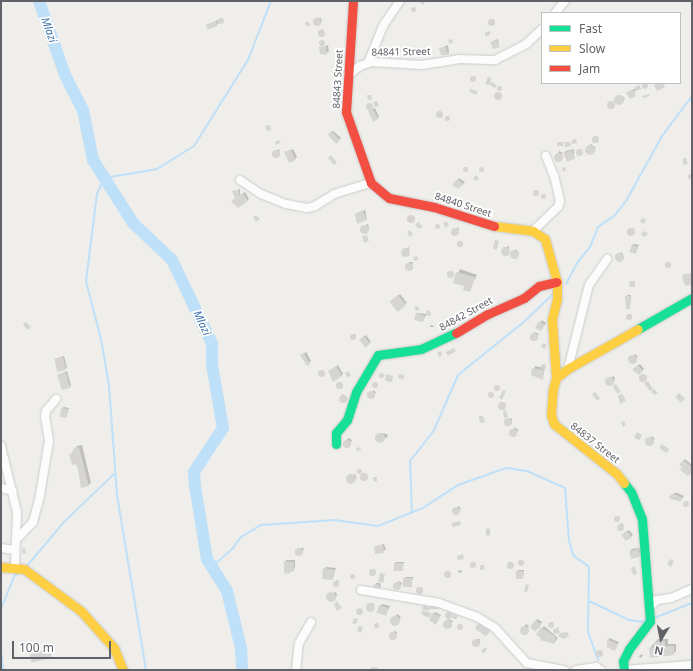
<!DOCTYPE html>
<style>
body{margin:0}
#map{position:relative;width:693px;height:671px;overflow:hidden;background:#efeeea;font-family:"Noto Sans",sans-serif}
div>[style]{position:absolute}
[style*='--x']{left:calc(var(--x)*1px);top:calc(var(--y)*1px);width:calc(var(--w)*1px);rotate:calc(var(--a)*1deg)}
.shadow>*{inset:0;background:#0003;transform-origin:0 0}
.stream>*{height:2px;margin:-1px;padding:0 1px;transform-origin:1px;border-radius:1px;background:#bfe0f9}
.river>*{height:12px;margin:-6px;padding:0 6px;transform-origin:6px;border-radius:6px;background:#bfe0f9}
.building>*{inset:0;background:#d6d5d3;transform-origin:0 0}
.round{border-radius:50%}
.roads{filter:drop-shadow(0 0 1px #cbcccc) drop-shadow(0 0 1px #cbcccc)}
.street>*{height:8px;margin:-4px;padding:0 4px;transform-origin:4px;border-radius:4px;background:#fdfcfc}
.fast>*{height:9px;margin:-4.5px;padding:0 4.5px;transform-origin:4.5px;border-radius:4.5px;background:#16e098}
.slow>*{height:9px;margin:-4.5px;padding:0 4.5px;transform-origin:4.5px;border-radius:4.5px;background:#ffcf43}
.jam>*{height:9px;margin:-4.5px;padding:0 4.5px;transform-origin:4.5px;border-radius:4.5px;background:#f24e42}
span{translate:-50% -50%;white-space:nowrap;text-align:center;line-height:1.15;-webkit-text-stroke:3.5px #fff;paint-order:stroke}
.street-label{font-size:10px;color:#5f6368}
.water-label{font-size:11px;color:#4174aa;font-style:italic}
.frame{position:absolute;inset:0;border:2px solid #5f6368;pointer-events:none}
.legend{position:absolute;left:541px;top:12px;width:140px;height:72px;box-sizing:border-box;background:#fff;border:1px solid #bfc1c3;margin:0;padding:5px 7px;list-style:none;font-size:12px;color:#5f6368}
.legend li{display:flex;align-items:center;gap:8px;height:20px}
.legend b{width:20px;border:1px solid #bfc1c3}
.north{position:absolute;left:641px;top:619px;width:40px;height:40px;-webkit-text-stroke:3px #fff;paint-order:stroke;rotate:190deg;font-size:11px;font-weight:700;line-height:16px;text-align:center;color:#5f6368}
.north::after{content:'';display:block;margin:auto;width:14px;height:18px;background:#5f6368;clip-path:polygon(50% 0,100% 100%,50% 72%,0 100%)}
.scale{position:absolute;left:12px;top:641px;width:99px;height:18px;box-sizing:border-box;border:2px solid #5f6368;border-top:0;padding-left:5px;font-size:12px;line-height:14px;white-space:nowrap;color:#5f6368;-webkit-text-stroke:3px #fff;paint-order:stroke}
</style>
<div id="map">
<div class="shadow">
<div style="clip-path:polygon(317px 18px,321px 18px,322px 22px,316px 24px)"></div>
<div style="clip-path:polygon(221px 19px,223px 19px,223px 22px,220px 23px)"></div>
<div style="clip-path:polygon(490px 19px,494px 20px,492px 24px,489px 23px)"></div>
<div style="clip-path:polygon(218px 20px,219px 23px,209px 29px,207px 25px)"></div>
<div style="left:322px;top:29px;width:4px;height:5px;rotate:56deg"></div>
<div style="clip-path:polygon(498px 39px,499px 46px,492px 42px,493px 41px)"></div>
<div style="clip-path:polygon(324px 41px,324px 44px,320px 45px,320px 42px)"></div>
<div style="clip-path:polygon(328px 45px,329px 52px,321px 53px,320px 48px)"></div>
<div style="clip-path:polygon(448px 45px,449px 53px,448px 54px,441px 48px)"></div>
<div style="clip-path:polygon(474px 76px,476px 78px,474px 81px,472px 79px)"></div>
<div style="clip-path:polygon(644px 84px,647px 84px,646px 87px,643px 86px)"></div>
<div style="clip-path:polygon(640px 86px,640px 88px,635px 90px,635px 95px,627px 93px)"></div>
<div style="clip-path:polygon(497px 93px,502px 95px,499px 99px,496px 98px)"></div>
<div style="clip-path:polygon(620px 95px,625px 98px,621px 104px,617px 103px)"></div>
<div style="clip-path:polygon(611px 102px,614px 102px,612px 107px,608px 105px)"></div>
<div style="clip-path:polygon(369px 103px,371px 104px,369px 108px,367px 106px)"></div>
<div style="clip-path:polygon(375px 108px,379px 117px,377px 119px,371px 110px)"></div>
<div style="clip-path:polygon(440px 111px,442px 114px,438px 116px,436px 114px)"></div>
<div style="clip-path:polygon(333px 131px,341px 138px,336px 142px,329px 135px)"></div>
<div style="clip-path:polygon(597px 136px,598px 138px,595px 141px,593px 139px)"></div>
<div style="clip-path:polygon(591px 144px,596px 148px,591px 153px,586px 149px)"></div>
<div style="clip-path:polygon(279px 149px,280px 154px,275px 157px,273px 152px)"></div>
<div style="clip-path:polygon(293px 149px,297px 157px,295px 159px,285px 152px)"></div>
<div style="clip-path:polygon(574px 149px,574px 157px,564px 153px,566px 151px)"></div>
<div style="clip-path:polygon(578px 150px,582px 150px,580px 154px,577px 154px)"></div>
<div style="left:559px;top:151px;width:4px;height:8px;rotate:27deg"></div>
<div style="clip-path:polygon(464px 167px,467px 167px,466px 170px,464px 170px)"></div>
<div style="clip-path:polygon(459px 178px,465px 182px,458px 188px,458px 180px)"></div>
<div style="clip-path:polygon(240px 189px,240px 195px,245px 192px,249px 199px,238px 206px,233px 192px)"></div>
<div style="clip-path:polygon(536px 190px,538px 191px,536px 194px,534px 193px)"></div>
<div style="clip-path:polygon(365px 210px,367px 219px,356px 214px,357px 213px)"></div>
<div style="clip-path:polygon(411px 216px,415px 217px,411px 221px,409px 219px)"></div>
<div style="clip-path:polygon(368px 224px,369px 228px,362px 231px,361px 227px)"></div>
<div style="clip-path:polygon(458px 227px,459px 230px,454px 235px,452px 232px)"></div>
<div style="clip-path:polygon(633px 228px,635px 232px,630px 234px,629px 230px)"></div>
<div style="clip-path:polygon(459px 242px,463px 242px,461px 246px,459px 245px)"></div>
<div style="clip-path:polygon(634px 244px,639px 245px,635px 253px,632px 245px)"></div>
<div style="clip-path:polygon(509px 246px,509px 252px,503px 254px,503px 248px)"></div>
<div style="clip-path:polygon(409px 247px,409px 253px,403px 255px,402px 250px)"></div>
<div style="clip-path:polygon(516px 249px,519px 253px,514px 257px,511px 254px)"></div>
<div style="left:622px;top:252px;width:5px;height:7px;rotate:68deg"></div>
<div style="clip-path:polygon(409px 262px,413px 262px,411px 269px,406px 268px)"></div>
<div style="clip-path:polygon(668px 262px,671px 263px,669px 267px,666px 266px)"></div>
<div style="clip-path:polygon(460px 269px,477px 275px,469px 290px,466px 285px,454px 282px)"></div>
<div style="clip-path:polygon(450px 271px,453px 272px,451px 276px,448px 274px)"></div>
<div style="clip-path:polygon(400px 294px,407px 303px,405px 304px,392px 300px)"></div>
<div style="clip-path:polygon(628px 295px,631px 295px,630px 308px,626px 296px)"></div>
<div style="clip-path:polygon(428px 310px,430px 312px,427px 313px,423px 321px,417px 313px,426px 314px)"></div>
<div style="clip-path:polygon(629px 314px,632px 315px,630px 318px,628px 317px)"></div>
<div style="clip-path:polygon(542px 320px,546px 323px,541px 330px,537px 328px)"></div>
<div style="clip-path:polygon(430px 325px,434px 326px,434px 327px,430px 327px)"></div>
<div style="clip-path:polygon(535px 332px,539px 334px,535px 340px,531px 337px)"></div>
<div style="clip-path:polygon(355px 334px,356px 337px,352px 338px,351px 336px)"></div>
<div style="clip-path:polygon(366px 335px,371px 342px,369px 343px,362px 338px)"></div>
<div style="clip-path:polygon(306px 352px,311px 361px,307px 364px,303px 354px)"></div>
<div style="clip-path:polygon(635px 354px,638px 357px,632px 362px,629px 360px)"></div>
<div style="clip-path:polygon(64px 356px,67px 368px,65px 369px,55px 359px)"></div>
<div style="clip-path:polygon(640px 364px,644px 369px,639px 373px,633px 369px)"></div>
<div style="clip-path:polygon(338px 365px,343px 374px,341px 376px,331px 370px)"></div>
<div style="left:535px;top:366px;width:10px;height:9px;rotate:11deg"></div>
<div style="clip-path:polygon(322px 370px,324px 373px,321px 375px,319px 373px)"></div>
<div style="clip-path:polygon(67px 371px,71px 385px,70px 387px,58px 375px)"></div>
<div style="clip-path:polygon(381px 373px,383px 373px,381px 377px,379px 376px)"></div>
<div style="clip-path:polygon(643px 374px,647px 376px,643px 380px,641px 378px)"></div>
<div style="clip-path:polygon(614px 376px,615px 380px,608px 383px,607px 379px)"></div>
<div style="left:338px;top:382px;width:4px;height:4px;rotate:14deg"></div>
<div style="clip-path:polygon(375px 382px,377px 384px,375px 386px,373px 385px)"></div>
<div style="clip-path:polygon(499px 386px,500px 388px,497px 390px,496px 388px)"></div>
<div style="clip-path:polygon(374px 390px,376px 393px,371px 397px,369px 395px)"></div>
<div style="clip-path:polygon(343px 394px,348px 399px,342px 402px,340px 397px)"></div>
<div style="clip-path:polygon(490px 394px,493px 393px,492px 397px,490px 396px)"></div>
<div style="clip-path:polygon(502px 402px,506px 404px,503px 408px,500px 406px)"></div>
<div style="clip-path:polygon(64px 407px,69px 408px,66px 417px,62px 408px)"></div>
<div style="clip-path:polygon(512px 418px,512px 423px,506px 425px,505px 421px)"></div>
<div style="clip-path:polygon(514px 428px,518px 429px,517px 433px,511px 434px)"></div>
<div style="clip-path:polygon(380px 433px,387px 434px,388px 437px,377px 441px,376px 437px)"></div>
<div style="left:652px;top:436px;width:4px;height:8px;rotate:45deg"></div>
<div style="clip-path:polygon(348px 438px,352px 440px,348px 446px,344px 444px)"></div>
<div style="clip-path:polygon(82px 445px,91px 483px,88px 485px,71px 455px,77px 446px)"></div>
<div style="clip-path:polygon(685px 459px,692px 465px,692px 474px,680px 465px)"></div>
<div style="left:355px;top:474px;width:4px;height:8px;rotate:63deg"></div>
<div style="left:367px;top:474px;width:5px;height:4px;rotate:90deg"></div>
<div style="clip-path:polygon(674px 493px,677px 493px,684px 496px,680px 501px,670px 498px)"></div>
<div style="clip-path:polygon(687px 502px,689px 504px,686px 506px,684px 504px)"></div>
<div style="clip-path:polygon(459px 506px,461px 509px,455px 514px,453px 510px)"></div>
<div style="clip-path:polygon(619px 517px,620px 519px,617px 521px,616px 518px)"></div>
<div style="left:622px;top:523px;width:4px;height:5px;rotate:56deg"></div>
<div style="clip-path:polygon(629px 530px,633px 535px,631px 537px,624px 533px)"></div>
<div style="left:384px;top:544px;width:6px;height:9px;rotate:72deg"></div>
<div style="clip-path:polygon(299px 548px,304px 548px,302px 554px,297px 554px)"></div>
<div style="clip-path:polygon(639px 548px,641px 554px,630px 551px,632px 549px)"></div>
<div style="clip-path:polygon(286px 560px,295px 560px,295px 568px,289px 573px,285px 573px)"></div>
<div style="left:520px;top:560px;width:3px;height:4px;rotate:18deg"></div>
<div style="clip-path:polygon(396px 562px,404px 562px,402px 570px,395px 563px)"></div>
<div style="left:474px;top:562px;width:3px;height:4px;rotate:45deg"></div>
<div style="clip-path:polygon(509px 562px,512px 562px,512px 566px,509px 567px)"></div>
<div style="clip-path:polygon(326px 567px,336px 568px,332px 579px,324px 569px)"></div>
<div style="clip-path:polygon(371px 569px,376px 571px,374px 575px,371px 575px)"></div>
<div style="clip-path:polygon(462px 570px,462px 572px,459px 573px,458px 571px)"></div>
<div style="clip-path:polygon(518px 570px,524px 570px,523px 578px,517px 572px)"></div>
<div style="left:448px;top:571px;width:3px;height:4px;rotate:45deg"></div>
<div style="clip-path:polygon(406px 577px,413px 577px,411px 585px,404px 578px)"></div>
<div style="left:337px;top:580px;width:3px;height:4px;rotate:45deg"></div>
<div style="clip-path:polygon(398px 581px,402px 583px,400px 588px,395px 588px)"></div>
<div style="clip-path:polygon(376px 583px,380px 583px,381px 587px,374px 589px)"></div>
<div style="left:418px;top:587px;width:4px;height:4px;rotate:14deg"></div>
<div style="clip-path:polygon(336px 592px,337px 596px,330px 600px,328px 595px)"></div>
<div style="clip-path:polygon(370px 603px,374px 603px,373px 609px,368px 609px)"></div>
<div style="clip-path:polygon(382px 604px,390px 606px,386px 614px,380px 606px)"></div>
<div style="clip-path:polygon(361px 608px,362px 611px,359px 614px,357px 611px)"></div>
<div style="clip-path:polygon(435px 612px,441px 615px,436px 623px,433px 614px)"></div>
<div style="clip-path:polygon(450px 612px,451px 615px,447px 617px,446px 614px)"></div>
<div style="left:398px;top:614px;width:5px;height:9px;rotate:53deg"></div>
<div style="clip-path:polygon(448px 619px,453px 621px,448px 628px,444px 625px)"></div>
<div style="clip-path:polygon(537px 619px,542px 622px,538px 629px,536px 621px)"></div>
<div style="clip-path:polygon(553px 622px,554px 625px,550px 626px,550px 623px)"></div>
<div style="clip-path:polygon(526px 624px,529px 626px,524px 633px,521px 630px)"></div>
<div style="clip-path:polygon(461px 625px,462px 627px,459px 629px,458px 627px)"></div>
<div style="clip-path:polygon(544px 626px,558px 638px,554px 643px,546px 639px,544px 641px,538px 635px)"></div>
<div style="clip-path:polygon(394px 631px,397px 632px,396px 638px,391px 638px)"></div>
<div style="clip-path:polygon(609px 638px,619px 642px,615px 649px,607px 646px)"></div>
<div style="clip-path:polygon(476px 639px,480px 639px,479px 645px,475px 645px)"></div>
<div style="clip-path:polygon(658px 639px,668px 639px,668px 644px,676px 644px,676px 651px,673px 654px,650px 648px)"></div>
<div style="clip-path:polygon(51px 649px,51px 657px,33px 662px,33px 654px)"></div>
<div style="clip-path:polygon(599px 650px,602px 651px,600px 655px,597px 653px)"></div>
<div style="clip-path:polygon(642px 654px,643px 656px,640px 658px,639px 656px)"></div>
</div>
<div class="stream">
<div style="--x:566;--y:284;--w:24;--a:-62"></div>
<div style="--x:577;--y:263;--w:21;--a:-51"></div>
<div style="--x:590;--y:247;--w:22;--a:-68"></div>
<div style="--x:598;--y:227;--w:21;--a:-35"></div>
<div style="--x:615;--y:215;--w:18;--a:-52"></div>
<div style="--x:626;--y:201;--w:74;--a:-61"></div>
<div style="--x:662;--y:136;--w:50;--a:-53.1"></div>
<div style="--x:412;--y:513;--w:52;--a:-92.2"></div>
<div style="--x:410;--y:461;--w:39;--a:-52"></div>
<div style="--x:434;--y:430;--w:60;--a:-66.4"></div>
<div style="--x:458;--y:375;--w:86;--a:-38.9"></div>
<div style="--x:525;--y:321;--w:40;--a:-44"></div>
<div style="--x:26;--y:567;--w:59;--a:-49.8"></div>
<div style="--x:64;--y:522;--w:69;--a:-43.8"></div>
<div style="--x:212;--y:567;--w:28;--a:-42"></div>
<div style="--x:233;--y:548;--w:14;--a:-54"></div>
<div style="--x:241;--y:537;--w:23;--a:-31"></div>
<div style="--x:261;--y:525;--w:74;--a:-3.9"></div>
<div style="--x:335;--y:520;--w:43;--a:7.9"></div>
<div style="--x:378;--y:526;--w:48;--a:-21.8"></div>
<div style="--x:423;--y:508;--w:42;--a:-33.3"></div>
<div style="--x:458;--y:485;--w:51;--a:-19.5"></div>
<div style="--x:506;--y:468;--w:21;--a:8"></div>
<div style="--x:527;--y:471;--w:42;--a:24.1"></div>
<div style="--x:565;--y:488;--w:53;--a:85.7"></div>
<div style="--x:569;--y:541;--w:16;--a:72"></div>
<div style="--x:574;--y:556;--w:19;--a:36"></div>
<div style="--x:589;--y:567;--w:65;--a:90.9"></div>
<div style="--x:588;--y:632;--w:30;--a:70"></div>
<div style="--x:589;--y:601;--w:44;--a:25.4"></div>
<div style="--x:629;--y:620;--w:13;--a:9"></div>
<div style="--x:642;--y:622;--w:5;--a:-37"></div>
<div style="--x:1;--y:609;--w:35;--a:-68"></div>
<div style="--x:14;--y:576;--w:5;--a:-37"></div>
<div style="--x:654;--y:618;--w:41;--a:-21.5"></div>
<div style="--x:1;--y:650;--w:20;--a:84"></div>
<div style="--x:146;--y:670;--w:177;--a:-99.4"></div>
<div style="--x:117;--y:495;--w:110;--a:-94.2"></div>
<div style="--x:109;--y:385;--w:47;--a:-99.9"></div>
<div style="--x:101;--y:339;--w:60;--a:-104.5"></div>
<div style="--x:86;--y:281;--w:88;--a:-82.8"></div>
<div style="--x:97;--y:194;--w:17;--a:-66"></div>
<div style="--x:104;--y:178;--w:54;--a:-9.6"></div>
<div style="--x:157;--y:169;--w:44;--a:-31.9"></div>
<div style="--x:194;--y:146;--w:102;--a:-57.9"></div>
<div style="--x:248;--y:60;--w:63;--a:-68.7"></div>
</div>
<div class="river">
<div style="--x:39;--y:1;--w:78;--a:70.6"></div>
<div style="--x:65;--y:75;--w:39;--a:63"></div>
<div style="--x:83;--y:110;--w:51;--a:78.7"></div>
<div style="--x:93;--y:160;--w:75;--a:57.6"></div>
<div style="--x:133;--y:223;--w:54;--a:43.5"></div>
<div style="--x:172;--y:260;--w:93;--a:64.5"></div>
<div style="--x:212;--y:344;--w:21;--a:90"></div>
<div style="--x:212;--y:365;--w:64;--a:80.1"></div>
<div style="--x:223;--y:428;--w:53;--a:123.4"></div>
<div style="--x:194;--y:472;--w:14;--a:86"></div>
<div style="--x:195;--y:486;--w:74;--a:80.7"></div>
<div style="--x:207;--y:559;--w:38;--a:58"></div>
<div style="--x:227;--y:591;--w:59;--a:76.2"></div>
<div style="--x:241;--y:648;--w:22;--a:87"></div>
</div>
<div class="building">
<div style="clip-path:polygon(419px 1px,426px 1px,423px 5px)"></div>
<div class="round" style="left:410.5px;top:6.5px;width:5px;height:5px"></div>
<div class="round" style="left:313px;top:18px;width:8px;height:8px"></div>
<div class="round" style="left:218px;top:18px;width:6px;height:6px"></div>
<div class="round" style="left:487.5px;top:18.5px;width:7px;height:7px"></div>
<div style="left:216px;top:21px;width:5px;height:11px;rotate:68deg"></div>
<div style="clip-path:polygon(305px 22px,309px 22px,310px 26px,306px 26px)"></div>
<div class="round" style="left:317.5px;top:29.5px;width:7px;height:7px"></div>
<div style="clip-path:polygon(490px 31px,490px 35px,485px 36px,485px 32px)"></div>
<div style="left:452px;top:39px;width:4px;height:4px;rotate:76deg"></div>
<div class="round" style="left:319px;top:40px;width:6px;height:6px"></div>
<div style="clip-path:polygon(497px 40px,500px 47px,493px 49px,490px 42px)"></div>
<div style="clip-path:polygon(326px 46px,327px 55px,320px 54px,319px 47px)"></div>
<div style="clip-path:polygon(446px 47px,448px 55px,441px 55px,439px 48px)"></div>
<div class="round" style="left:470px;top:76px;width:6px;height:6px"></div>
<div style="clip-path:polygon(488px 77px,492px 78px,489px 85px,485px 84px)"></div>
<div style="clip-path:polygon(491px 82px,497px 85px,495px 88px,490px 85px)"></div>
<div style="clip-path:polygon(657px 83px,663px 83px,665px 87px,657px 91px,654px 85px)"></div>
<div class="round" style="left:642px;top:83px;width:6px;height:6px"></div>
<div style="clip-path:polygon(639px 85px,641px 89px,636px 91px,635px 87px)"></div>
<div class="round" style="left:496.5px;top:85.5px;width:5px;height:5px"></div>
<div style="clip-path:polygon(470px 89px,478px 91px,476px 95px,469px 91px)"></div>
<div style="clip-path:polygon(633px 89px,636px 96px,630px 99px,626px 93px)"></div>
<div class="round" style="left:494px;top:92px;width:8px;height:8px"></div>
<div style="clip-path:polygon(649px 94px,649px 96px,643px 98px,642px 96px)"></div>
<div style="clip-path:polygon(367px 95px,371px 95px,372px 99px,368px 100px)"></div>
<div class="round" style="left:614px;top:95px;width:10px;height:10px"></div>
<div style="clip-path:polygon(377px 101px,379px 106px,375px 107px,373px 102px)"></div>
<div class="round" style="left:607px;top:101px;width:8px;height:8px"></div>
<div class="round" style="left:365.5px;top:102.5px;width:7px;height:7px"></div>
<div style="clip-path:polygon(373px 109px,378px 119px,373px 122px,368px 111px)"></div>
<div class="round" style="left:435.5px;top:110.5px;width:7px;height:7px"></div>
<div class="round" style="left:444.5px;top:115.5px;width:5px;height:5px"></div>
<div style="clip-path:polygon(270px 125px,271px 130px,267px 131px,265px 126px)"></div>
<div style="clip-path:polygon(331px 131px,340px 140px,336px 144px,328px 135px)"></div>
<div class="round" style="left:591.5px;top:135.5px;width:7px;height:7px"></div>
<div style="left:576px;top:139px;width:4px;height:5px;rotate:76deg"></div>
<div style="clip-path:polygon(279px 140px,281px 143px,276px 145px,275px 142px)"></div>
<div style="left:557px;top:142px;width:6px;height:4px"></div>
<div style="clip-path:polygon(564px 142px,570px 142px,571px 146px,565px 147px)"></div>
<div class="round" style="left:585px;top:145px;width:10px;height:10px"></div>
<div class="round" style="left:575.5px;top:148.5px;width:7px;height:7px"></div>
<div class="round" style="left:272px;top:150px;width:8px;height:8px"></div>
<div style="clip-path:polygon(291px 150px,296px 160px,289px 163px,284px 152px)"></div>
<div style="left:572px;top:150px;width:9px;height:9px;rotate:69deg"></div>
<div class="round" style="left:553.5px;top:152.5px;width:9px;height:9px"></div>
<div style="clip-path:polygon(331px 155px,337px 163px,334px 165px,328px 158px)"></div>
<div style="clip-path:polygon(683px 158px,686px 158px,688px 164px,683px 165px)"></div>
<div class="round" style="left:462.5px;top:166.5px;width:5px;height:5px"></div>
<div class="round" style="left:478.5px;top:166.5px;width:5px;height:5px"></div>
<div style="left:565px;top:167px;width:4px;height:3px;rotate:76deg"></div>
<div class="round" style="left:687.5px;top:173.5px;width:5px;height:5px"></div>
<div style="clip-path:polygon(476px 175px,479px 178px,477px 181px,473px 179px)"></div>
<div style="clip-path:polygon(457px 179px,464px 184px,458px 189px,452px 185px)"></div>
<div style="clip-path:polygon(239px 190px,239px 195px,243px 193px,248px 201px,238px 208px,231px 201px,235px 198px,232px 191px)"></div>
<div class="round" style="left:533px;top:190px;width:6px;height:6px"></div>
<div class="round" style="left:540.5px;top:193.5px;width:5px;height:5px"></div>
<div style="clip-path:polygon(363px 211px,367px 220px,357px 224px,355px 214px)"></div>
<div style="clip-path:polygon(256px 215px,260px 219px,256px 222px,253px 217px)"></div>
<div class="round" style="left:407px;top:215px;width:8px;height:8px"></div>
<div style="clip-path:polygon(642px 218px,646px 219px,644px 224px,640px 222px)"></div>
<div style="clip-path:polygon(446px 221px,449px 225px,446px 228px,443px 223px)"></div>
<div style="clip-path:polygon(419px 222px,423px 227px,418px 229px,415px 224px)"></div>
<div class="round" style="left:434.5px;top:223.5px;width:5px;height:5px"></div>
<div class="round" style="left:359.5px;top:224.5px;width:9px;height:9px"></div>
<div class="round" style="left:451px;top:228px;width:8px;height:8px"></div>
<div class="round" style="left:627px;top:228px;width:8px;height:8px"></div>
<div style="clip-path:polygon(410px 230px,413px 234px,410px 237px,407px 232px)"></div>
<div style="clip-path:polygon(643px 231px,648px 233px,645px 237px,641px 235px)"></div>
<div style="clip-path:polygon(367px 235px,369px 241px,364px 243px,362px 236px)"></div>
<div style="left:495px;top:240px;width:4px;height:9px;rotate:14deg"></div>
<div class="round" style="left:457px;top:241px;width:6px;height:6px"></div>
<div style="clip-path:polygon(632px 245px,638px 247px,636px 254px,629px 252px)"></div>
<div class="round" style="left:500.5px;top:246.5px;width:9px;height:9px"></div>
<div class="round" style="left:400.5px;top:247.5px;width:9px;height:9px"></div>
<div class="round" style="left:509.5px;top:249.5px;width:9px;height:9px"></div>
<div class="round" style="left:614.5px;top:252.5px;width:9px;height:9px"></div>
<div style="left:417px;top:256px;width:4px;height:4px;rotate:76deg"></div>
<div class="round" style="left:665px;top:262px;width:6px;height:6px"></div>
<div class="round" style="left:405px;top:263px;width:8px;height:8px"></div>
<div class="round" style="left:446.5px;top:270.5px;width:7px;height:7px"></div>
<div style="clip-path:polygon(456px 272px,475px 277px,470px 292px,463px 290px,464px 286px,453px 283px)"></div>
<div style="clip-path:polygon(692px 273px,692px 285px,685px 286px,682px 277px,684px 274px)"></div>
<div style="clip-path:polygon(630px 281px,635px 281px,635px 287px,629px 287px)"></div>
<div style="left:398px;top:295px;width:13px;height:11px;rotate:51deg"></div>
<div style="clip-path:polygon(625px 296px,630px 296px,630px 309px,626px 309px)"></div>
<div style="clip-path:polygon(416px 306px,420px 308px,418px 311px,414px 309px)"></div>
<div class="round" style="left:425.5px;top:310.5px;width:5px;height:5px"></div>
<div style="clip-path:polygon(416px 313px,425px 316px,423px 322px,414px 320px)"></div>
<div class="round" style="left:626px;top:314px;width:6px;height:6px"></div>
<div style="clip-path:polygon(539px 321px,545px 325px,541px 331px,535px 328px)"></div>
<div style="clip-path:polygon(26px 322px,31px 327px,27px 330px,23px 324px)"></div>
<div class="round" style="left:530px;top:333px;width:8px;height:8px"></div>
<div class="round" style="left:350px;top:334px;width:6px;height:6px"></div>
<div style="left:364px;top:336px;width:10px;height:6px;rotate:53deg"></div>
<div style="clip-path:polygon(543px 343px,547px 345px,544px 349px,541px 346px)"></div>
<div style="left:454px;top:348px;width:4px;height:9px;rotate:63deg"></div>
<div style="clip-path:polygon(441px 351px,442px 355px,439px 357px,437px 352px)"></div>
<div style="clip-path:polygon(304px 353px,310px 364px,307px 366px,300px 355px)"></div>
<div class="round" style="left:627.5px;top:354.5px;width:9px;height:9px"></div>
<div style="left:63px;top:357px;width:13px;height:9px;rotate:77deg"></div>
<div class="round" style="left:540.5px;top:363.5px;width:5px;height:5px"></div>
<div style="clip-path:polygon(638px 365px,643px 371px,639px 375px,632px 370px)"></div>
<div style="clip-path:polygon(336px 366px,342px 376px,333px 382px,328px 371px)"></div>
<div style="clip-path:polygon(532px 368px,544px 370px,543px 380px,531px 375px)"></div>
<div class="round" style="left:317.5px;top:369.5px;width:7px;height:7px"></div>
<div style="left:348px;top:371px;width:5px;height:4px;rotate:53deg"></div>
<div style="clip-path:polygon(66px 372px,70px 388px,62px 390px,57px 375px)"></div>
<div class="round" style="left:378.5px;top:372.5px;width:5px;height:5px"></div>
<div style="clip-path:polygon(386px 374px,393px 376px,392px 382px,385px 381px)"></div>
<div style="clip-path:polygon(399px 374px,404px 375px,404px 379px,398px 378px)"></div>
<div class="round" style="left:639px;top:374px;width:8px;height:8px"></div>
<div class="round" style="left:604.5px;top:376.5px;width:9px;height:9px"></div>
<div style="clip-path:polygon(648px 381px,653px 389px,650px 391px,644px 383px)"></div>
<div class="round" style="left:335.5px;top:381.5px;width:7px;height:7px"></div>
<div class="round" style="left:372px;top:382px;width:6px;height:6px"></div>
<div style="left:616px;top:384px;width:9px;height:4px;rotate:58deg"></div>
<div class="round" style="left:494px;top:385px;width:6px;height:6px"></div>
<div style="clip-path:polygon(654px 389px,658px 393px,655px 395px,651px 392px)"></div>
<div style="clip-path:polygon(503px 390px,506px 391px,502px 400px,499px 398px)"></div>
<div class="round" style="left:367px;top:391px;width:8px;height:8px"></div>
<div style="left:595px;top:392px;width:8px;height:4px;rotate:50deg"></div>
<div class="round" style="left:488px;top:392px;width:6px;height:6px"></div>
<div style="clip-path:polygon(622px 393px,626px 401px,620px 404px,618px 396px)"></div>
<div style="left:679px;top:393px;width:8px;height:6px;rotate:40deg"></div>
<div class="round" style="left:339px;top:395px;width:8px;height:8px"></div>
<div class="round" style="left:498px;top:402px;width:8px;height:8px"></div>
<div style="left:61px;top:408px;width:7px;height:9px;rotate:8deg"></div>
<div style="clip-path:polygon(506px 410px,508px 417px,504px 418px,503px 411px)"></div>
<div style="clip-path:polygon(479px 416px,483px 416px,485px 422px,480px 423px)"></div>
<div class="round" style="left:504px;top:418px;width:8px;height:8px"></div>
<div style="clip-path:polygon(624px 421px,626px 425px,623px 427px,621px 422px)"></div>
<div class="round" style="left:509px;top:429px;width:8px;height:8px"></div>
<div style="left:637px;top:432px;width:6px;height:6px;rotate:31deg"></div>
<div class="round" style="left:375px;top:433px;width:10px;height:10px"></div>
<div class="round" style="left:644.5px;top:436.5px;width:9px;height:9px"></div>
<div class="round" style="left:343px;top:440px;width:8px;height:8px"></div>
<div style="left:662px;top:444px;width:9px;height:5px;rotate:36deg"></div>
<div style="clip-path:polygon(79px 447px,89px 486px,81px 488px,77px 464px,72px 465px,69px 454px,74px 453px,73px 449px)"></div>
<div style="left:360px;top:447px;width:3px;height:4px;rotate:72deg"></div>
<div style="clip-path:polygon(683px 460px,692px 467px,692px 475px,690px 474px,688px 476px,680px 470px,682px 467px,679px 465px)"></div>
<div class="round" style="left:356.5px;top:468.5px;width:5px;height:5px"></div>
<div class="round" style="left:360px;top:473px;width:8px;height:8px"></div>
<div class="round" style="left:346px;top:474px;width:10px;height:10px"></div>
<div style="clip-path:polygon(373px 477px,377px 477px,377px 481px,374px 482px)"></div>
<div style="clip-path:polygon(671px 494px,675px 494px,683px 498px,680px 502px,674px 498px,673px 500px,669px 498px)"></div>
<div class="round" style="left:683px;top:501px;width:6px;height:6px"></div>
<div class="round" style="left:452px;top:507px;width:8px;height:8px"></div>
<div class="round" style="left:614px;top:516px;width:6px;height:6px"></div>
<div style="left:460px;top:521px;width:4px;height:9px;rotate:76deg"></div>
<div class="round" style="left:616.5px;top:523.5px;width:7px;height:7px"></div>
<div style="clip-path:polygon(490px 528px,490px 535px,486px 536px,486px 529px)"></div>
<div style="clip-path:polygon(627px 531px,632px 537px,626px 541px,621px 535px)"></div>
<div style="left:383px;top:545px;width:8px;height:9px;rotate:83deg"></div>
<div style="clip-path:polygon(25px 548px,26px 553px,23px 554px,22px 549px)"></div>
<div class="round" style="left:295px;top:548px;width:8px;height:8px"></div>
<div style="left:638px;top:549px;width:8px;height:9px;rotate:76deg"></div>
<div style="clip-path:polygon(463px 554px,464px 559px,458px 560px,457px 556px)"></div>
<div style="clip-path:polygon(670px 559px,674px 561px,671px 567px,667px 564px)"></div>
<div class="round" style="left:518px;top:560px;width:6px;height:6px"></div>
<div style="clip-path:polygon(284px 561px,294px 562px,294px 571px,284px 574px)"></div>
<div class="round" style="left:506.5px;top:561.5px;width:7px;height:7px"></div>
<div class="round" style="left:470px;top:562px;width:6px;height:6px"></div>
<div style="left:394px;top:563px;width:9px;height:8px"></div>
<div style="clip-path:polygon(480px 565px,484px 565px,485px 569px,480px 570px)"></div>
<div style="clip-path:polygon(635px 566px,637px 574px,633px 575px,631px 568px)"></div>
<div style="clip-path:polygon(323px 568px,335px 570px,333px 580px,322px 579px)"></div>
<div class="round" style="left:368.5px;top:568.5px;width:7px;height:7px"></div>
<div class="round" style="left:443.5px;top:570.5px;width:7px;height:7px"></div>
<div style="left:523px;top:571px;width:8px;height:7px;rotate:90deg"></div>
<div style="left:380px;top:573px;width:5px;height:9px;rotate:11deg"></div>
<div class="round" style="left:349.5px;top:573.5px;width:5px;height:5px"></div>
<div style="left:403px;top:578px;width:9px;height:9px"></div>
<div class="round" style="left:333px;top:581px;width:6px;height:6px"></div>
<div class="round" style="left:393px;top:582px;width:8px;height:8px"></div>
<div class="round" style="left:372.5px;top:583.5px;width:7px;height:7px"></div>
<div style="clip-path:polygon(526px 584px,529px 585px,527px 592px,524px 592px)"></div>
<div class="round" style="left:415.5px;top:586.5px;width:7px;height:7px"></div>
<div class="round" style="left:326px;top:592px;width:10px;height:10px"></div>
<div style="clip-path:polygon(337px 601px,342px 608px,337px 611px,334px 604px)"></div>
<div class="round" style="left:365.5px;top:602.5px;width:9px;height:9px"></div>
<div style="left:379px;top:605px;width:10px;height:8px;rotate:17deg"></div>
<div style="clip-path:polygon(424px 605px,430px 608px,429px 611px,422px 609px)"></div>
<div style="clip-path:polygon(431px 605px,438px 607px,438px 609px,430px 609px)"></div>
<div class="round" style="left:355.5px;top:607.5px;width:7px;height:7px"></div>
<div style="clip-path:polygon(422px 610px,431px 613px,429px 618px,421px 614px)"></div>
<div class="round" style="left:444.5px;top:611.5px;width:7px;height:7px"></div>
<div style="clip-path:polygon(432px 613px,440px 616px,436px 625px,429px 620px)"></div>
<div style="left:453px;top:614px;width:5px;height:4px;rotate:22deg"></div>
<div class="round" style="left:390px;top:616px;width:10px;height:10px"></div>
<div style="clip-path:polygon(354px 618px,358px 619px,356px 624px,352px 623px)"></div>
<div class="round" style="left:442.5px;top:619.5px;width:9px;height:9px"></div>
<div style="left:535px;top:620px;width:7px;height:9px;rotate:34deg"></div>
<div style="left:480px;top:621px;width:14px;height:9px;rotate:36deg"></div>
<div class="round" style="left:548px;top:622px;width:6px;height:6px"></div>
<div class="round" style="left:373.5px;top:622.5px;width:5px;height:5px"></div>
<div class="round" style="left:457px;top:624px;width:6px;height:6px"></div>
<div class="round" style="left:519.5px;top:625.5px;width:9px;height:9px"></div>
<div style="clip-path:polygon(359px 626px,363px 627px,361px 633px,357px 631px)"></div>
<div style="clip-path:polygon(541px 627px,556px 637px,554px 644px,540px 640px,542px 638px,536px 635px)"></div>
<div style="clip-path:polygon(558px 627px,560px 633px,567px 632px,569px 636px,564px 639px,558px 636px,560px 633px,554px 634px,553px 630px)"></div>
<div class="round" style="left:389px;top:632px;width:8px;height:8px"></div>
<div class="round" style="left:472px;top:639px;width:8px;height:8px"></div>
<div style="clip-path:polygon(607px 639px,618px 644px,615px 651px,607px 647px)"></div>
<div style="clip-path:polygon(665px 641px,665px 646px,674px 646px,674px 655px,650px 658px,649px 648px,654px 647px,654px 642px)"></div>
<div style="clip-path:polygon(485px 647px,487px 649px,484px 653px,481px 651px)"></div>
<div class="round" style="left:595.5px;top:649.5px;width:7px;height:7px"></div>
<div style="left:49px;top:650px;width:8px;height:20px;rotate:76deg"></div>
<div style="clip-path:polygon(371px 667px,379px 668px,378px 670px,371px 670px)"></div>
</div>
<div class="roads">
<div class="street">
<div style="--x:555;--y:13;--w:16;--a:-50"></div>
<div style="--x:368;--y:63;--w:40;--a:-68"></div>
<div style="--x:383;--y:26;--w:30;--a:-56"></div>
<div style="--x:348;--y:75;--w:15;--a:-37"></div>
<div style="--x:360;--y:66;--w:12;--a:-20"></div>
<div style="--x:371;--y:62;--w:51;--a:3.4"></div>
<div style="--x:422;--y:65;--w:37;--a:-9"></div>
<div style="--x:459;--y:59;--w:36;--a:2"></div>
<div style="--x:495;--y:60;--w:35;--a:-27"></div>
<div style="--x:526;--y:44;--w:22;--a:-43"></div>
<div style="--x:240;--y:180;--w:25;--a:34"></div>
<div style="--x:261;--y:194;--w:27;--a:22"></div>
<div style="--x:286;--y:204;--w:21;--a:11"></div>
<div style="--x:307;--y:208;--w:8;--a:-14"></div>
<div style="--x:315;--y:206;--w:22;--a:-32"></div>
<div style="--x:334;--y:194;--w:39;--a:-17"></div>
<div style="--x:533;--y:231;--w:35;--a:-44"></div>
<div style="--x:558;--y:207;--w:6;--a:-72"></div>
<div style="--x:560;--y:201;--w:26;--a:-103"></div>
<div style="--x:554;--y:176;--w:22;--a:-112"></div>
<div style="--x:568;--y:369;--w:87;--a:-76"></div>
<div style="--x:589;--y:285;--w:32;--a:-55"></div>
<div style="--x:1;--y:446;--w:68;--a:76.4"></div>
<div style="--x:17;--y:512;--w:54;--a:92.1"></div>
<div style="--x:1;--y:488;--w:12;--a:14"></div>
<div style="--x:18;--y:538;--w:22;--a:-47"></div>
<div style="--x:33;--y:522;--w:28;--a:-75"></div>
<div style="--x:40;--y:495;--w:55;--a:-80.5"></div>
<div style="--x:49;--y:441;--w:24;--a:-99"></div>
<div style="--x:45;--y:417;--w:6;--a:-81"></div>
<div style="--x:46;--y:411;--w:16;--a:-50"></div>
<div style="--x:1;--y:548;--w:14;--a:8"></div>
<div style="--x:361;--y:590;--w:79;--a:9.5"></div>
<div style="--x:439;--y:603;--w:40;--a:20.2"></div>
<div style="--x:477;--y:617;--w:21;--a:31"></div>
<div style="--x:495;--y:628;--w:47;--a:47.6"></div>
<div style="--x:527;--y:663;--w:38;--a:11"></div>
<div style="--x:650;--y:607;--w:10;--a:-45"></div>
<div style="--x:657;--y:600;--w:14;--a:-8"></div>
<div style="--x:671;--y:598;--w:23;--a:-23"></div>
<div style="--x:296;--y:670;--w:27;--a:-84"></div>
<div style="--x:299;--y:643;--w:24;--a:-60"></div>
<div style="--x:576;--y:670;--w:20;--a:-9"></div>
<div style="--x:596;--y:667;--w:6;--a:31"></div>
<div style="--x:623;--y:670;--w:69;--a:-4.1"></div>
</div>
<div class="fast">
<div style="--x:638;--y:329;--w:62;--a:-29.9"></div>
<div style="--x:336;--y:444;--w:11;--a:-90"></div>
<div style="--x:336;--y:433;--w:17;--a:-50"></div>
<div style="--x:347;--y:420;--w:29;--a:-72"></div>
<div style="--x:356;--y:392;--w:43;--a:-59.3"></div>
<div style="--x:378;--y:355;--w:43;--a:-7.9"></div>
<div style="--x:421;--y:349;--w:38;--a:-25"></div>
<div style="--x:624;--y:670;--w:9;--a:-96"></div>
<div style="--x:623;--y:661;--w:13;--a:-63"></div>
<div style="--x:629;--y:649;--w:35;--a:-53"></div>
<div style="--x:650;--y:621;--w:102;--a:-94.5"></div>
<div style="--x:642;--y:519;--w:29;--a:-112"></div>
<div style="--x:631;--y:492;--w:11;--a:-128"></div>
</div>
<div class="slow">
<div style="--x:494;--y:226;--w:39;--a:7"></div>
<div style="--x:533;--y:231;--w:14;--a:34"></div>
<div style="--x:545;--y:239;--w:45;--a:74.4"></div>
<div style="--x:557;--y:282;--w:17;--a:90"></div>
<div style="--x:557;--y:299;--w:21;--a:104"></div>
<div style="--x:552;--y:319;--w:59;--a:86.1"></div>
<div style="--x:624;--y:483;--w:11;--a:-128"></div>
<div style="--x:617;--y:474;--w:80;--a:-141.6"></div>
<div style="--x:554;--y:424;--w:9;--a:-108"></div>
<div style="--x:551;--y:415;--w:26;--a:-86"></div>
<div style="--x:553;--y:389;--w:11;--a:-75"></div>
<div style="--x:556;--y:378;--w:16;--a:-38"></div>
<div style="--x:569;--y:368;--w:79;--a:-29.5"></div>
<div style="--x:1;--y:567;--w:23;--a:5"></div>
<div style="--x:24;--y:569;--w:71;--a:36.4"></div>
<div style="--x:81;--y:611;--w:50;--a:48.3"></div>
<div style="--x:114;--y:648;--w:24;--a:68"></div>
</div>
<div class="jam">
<div style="--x:353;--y:1;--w:111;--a:93.6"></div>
<div style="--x:346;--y:112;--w:75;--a:70.6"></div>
<div style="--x:371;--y:183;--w:23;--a:40"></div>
<div style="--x:389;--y:198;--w:46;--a:11.3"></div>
<div style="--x:434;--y:207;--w:63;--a:17.6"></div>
<div style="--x:456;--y:333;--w:37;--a:-31"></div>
<div style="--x:488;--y:314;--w:39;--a:-24"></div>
<div style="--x:524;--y:298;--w:19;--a:-39"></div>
<div style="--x:539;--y:286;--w:18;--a:-13"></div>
</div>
</div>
<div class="street-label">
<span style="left:401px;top:52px;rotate:-1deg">84841 Street</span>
<span style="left:338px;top:79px;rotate:-87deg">84843 Street</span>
<span style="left:463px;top:205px;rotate:18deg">84840 Street</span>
<span style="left:466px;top:314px;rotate:-29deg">84842 Street</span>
<span style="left:595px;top:443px;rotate:38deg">84837 Street</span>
</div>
<div class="water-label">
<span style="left:49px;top:30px;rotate:70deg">Mlazi</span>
<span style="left:202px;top:323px;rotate:65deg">Mlazi</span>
</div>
<div class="frame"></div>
<ul class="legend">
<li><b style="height:5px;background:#16e098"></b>Fast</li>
<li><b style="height:5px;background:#ffcf43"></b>Slow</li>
<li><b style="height:5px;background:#f24e42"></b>Jam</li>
</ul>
<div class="north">N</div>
<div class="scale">100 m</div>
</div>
